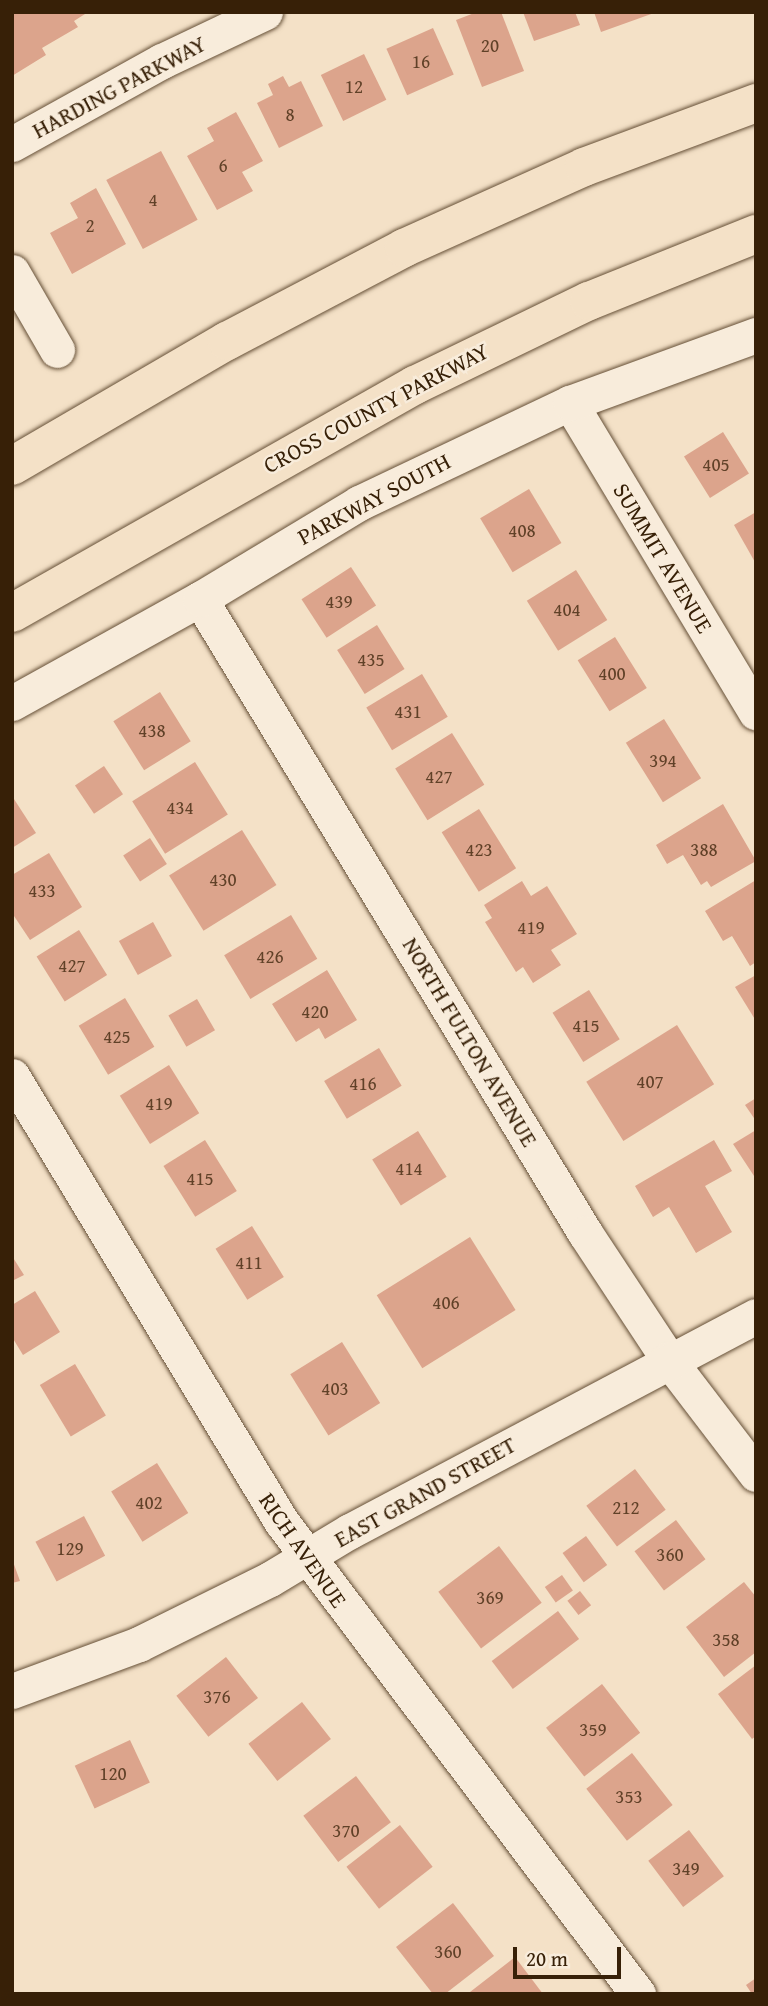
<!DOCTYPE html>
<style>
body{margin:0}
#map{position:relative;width:768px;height:2006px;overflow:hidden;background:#f4e1c7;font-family:"Gentium Book Plus",serif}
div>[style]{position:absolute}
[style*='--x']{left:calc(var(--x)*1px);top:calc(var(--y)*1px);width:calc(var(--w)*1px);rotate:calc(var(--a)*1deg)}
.building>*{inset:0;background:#dca48c;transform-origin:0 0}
.roads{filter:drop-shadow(0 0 2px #665037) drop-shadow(0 0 2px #665037)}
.street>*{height:35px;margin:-17.5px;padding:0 17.5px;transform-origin:17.5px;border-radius:17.5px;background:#f8ecdb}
.highway>*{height:38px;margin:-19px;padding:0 19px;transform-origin:19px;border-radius:19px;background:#f4e1c7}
span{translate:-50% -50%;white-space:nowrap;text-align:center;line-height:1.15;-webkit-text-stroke:5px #f8ecdb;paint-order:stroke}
.number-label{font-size:19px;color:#604128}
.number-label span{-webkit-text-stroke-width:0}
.street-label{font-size:23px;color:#372007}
.frame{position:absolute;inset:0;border:14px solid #372007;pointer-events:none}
.scale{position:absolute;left:513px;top:1947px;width:108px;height:32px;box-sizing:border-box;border:4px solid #372007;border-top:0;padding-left:9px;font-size:21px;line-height:24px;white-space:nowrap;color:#372007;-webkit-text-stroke:5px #f8ecdb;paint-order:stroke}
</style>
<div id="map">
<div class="building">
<div style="clip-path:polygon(12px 12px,84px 12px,85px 14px,74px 21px,78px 27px,42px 48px,46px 55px,12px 76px)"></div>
<div style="clip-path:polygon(477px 12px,501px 12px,524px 71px,482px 87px,456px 20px)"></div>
<div style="clip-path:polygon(523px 12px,575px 12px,580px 25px,534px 41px)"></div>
<div style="clip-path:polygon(594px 12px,654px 12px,654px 13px,601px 32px)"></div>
<div style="left:433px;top:28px;width:51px;height:51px;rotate:66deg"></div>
<div style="left:364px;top:54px;width:51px;height:48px;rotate:64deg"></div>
<div style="clip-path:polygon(283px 76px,289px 87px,301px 81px,323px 126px,279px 148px,257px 103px,273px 95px,268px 84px)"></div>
<div style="clip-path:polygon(236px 112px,263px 161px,242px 172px,253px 191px,217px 210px,187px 156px,214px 141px,207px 128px)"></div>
<div style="left:161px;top:151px;width:78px;height:62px;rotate:62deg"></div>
<div style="clip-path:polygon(96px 188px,126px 244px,72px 274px,50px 233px,78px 218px,70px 203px)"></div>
<div style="left:723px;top:432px;width:49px;height:46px;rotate:58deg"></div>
<div style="left:529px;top:489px;width:63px;height:57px;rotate:59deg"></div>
<div style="clip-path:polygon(756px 512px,756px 564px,734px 525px)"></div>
<div style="left:351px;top:567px;width:46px;height:59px;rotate:57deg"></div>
<div style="left:576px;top:570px;width:59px;height:58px;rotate:58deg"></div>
<div style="left:377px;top:625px;width:52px;height:47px;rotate:58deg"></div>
<div style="left:615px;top:637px;width:60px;height:44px;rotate:58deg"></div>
<div style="left:422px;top:674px;width:50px;height:65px;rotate:59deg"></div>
<div style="left:160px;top:692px;width:58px;height:55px;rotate:58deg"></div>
<div style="left:664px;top:719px;width:70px;height:45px;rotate:58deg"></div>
<div style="left:452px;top:733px;width:61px;height:67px;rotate:58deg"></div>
<div style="left:195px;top:762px;width:62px;height:74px;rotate:58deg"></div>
<div style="left:104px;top:766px;width:34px;height:35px;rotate:56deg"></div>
<div style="clip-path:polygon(12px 796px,36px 833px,12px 848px)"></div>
<div style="clip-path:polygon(723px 804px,756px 861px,711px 887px,707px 881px,701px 885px,683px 855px,667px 864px,656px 845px)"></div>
<div style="left:479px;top:809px;width:70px;height:44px;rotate:58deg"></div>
<div style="left:242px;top:830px;width:65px;height:86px;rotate:58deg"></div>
<div style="left:150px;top:838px;width:31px;height:32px;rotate:57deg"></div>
<div style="clip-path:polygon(49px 853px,82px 907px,30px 940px,12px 913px,12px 875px)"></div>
<div style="clip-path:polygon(756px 880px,756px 962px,750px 966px,732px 936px,723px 941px,705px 911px)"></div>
<div style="clip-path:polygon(522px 881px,531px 896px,547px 886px,577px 934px,551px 950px,561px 965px,533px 983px,523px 967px,516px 972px,485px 922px,492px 918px,484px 905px)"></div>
<div style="left:291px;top:915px;width:51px;height:78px;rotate:59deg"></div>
<div style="left:153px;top:922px;width:39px;height:39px;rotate:61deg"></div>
<div style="left:79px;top:930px;width:53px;height:50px;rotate:58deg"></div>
<div style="clip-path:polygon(327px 970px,357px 1020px,325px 1039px,319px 1028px,296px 1042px,272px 1004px)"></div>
<div style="clip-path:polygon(756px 975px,756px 1021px,735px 987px)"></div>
<div style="left:589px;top:990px;width:58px;height:43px;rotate:58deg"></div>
<div style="left:125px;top:998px;width:57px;height:54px;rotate:59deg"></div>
<div style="left:197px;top:999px;width:36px;height:33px;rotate:60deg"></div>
<div style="left:677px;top:1025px;width:70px;height:107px;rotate:58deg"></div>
<div style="left:379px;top:1048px;width:44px;height:64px;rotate:59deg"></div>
<div style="left:169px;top:1065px;width:57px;height:58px;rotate:58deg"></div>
<div style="clip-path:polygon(756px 1098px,756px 1121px,745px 1105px)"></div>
<div style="clip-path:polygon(756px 1130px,756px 1179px,733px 1144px)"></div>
<div style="left:418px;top:1131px;width:54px;height:54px;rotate:58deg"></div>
<div style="left:205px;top:1140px;width:60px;height:49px;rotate:58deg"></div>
<div style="clip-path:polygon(714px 1140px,732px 1171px,705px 1186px,732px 1232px,696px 1253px,669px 1207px,653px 1217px,635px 1186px)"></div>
<div style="left:252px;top:1226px;width:60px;height:43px;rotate:58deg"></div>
<div style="left:470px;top:1237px;width:86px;height:110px;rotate:58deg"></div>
<div style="clip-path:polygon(12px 1256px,24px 1275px,12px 1281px)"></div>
<div style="clip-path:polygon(35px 1291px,60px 1332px,23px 1355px,12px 1337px,12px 1305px)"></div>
<div style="left:342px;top:1342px;width:72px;height:61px;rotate:58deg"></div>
<div style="left:75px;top:1364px;width:60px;height:41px;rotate:59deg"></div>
<div style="left:157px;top:1463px;width:59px;height:54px;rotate:58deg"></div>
<div style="left:635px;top:1469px;width:51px;height:61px;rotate:53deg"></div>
<div style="left:84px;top:1516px;width:45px;height:55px;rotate:62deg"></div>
<div style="left:676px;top:1520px;width:49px;height:52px;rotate:53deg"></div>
<div style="left:586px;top:1536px;width:36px;height:29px;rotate:54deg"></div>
<div style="left:499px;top:1546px;width:71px;height:76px;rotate:53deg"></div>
<div style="clip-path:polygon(12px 1559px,20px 1581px,12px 1583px)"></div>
<div style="left:562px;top:1575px;width:19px;height:21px;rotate:55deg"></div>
<div style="clip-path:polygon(744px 1582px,756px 1597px,756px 1652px,724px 1677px,686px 1627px)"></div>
<div style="left:580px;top:1591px;width:18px;height:16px;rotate:52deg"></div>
<div style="left:558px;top:1611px;width:35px;height:83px;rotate:53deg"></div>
<div style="left:226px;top:1657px;width:52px;height:63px;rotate:52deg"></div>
<div style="clip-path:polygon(756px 1665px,756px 1736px,752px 1739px,718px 1694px)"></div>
<div style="left:602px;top:1684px;width:62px;height:71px;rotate:52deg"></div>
<div style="left:302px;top:1702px;width:47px;height:68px;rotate:52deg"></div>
<div style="left:130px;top:1740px;width:47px;height:61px;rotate:65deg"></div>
<div style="left:632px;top:1753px;width:66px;height:58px;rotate:52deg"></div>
<div style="left:356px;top:1776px;width:58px;height:66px;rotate:53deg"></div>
<div style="left:400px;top:1825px;width:53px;height:68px;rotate:52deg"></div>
<div style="left:689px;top:1830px;width:58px;height:51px;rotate:53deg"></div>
<div style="clip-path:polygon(453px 1903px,494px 1956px,445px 1994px,433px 1994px,396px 1947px)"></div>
<div style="clip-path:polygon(515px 1957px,543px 1994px,471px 1994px,470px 1992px)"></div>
<div style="clip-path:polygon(756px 1978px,756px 1994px,752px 1994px,746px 1985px)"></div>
</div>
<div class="roads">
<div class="street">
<div style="--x:12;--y:144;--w:171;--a:-29"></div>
<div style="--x:162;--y:61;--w:114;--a:-25.4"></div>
<div style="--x:12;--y:272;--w:90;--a:60"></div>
<div style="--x:570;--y:403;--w:361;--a:59"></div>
<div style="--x:200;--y:599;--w:742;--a:58.73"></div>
<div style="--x:585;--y:1233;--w:151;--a:56.6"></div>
<div style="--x:668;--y:1359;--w:145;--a:52.6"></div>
<div style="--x:12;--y:703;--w:215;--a:-29"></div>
<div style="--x:200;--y:599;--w:186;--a:-31.1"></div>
<div style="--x:359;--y:503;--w:233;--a:-25.4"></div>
<div style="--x:570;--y:403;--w:198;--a:-20.1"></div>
<div style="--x:12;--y:1076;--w:520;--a:58.85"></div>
<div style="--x:281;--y:1521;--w:593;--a:52.96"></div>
<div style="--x:12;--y:1691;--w:135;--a:-20.3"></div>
<div style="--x:139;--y:1644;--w:146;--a:-26.4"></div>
<div style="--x:270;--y:1579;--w:93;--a:-31"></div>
<div style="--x:350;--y:1531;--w:459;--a:-27.9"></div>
</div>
<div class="highway">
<div style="--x:12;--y:466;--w:249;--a:-30.2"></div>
<div style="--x:227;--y:341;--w:200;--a:-27.7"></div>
<div style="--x:404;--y:248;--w:197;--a:-24.2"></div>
<div style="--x:584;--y:167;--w:184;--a:-20.4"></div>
<div style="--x:12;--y:613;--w:463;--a:-29.5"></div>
<div style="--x:415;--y:385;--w:193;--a:-25.8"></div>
<div style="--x:589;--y:301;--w:180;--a:-21.9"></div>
</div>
</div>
<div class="number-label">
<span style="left:490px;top:46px">20</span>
<span style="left:421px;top:62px">16</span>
<span style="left:354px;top:87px">12</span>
<span style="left:290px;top:115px">8</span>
<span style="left:223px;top:166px">6</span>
<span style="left:153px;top:200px">4</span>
<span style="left:90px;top:226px">2</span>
<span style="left:716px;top:465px">405</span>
<span style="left:522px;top:531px">408</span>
<span style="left:339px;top:602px">439</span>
<span style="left:567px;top:610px">404</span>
<span style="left:371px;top:660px">435</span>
<span style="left:612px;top:674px">400</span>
<span style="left:408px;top:712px">431</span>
<span style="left:152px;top:731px">438</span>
<span style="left:663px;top:761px">394</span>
<span style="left:439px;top:777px">427</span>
<span style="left:180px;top:808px">434</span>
<span style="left:479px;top:850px">423</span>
<span style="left:704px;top:850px">388</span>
<span style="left:223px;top:880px">430</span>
<span style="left:42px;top:891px">433</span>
<span style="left:531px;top:928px">419</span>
<span style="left:270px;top:957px">426</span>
<span style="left:72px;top:966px">427</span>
<span style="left:315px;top:1012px">420</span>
<span style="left:586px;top:1026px">415</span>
<span style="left:117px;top:1037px">425</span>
<span style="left:650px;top:1082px">407</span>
<span style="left:363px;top:1084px">416</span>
<span style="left:159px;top:1104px">419</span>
<span style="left:409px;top:1169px">414</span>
<span style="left:200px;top:1179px">415</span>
<span style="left:249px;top:1263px">411</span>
<span style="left:446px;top:1303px">406</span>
<span style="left:335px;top:1389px">403</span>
<span style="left:149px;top:1503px">402</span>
<span style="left:626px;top:1508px">212</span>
<span style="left:70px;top:1549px">129</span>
<span style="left:670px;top:1555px">360</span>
<span style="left:490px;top:1598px">369</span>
<span style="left:726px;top:1640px">358</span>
<span style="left:217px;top:1697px">376</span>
<span style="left:593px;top:1730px">359</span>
<span style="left:113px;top:1774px">120</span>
<span style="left:629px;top:1797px">353</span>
<span style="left:346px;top:1831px">370</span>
<span style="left:686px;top:1869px">349</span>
<span style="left:448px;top:1952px">360</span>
</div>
<div class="street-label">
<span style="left:119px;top:87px;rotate:-28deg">HARDING PARKWAY</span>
<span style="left:376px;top:408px;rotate:-28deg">CROSS COUNTY PARKWAY</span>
<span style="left:374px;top:499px;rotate:-28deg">PARKWAY SOUTH</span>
<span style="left:663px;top:558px;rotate:59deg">SUMMIT AVENUE</span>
<span style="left:470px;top:1042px;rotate:59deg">NORTH FULTON AVENUE</span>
<span style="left:425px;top:1492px;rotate:-29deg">EAST GRAND STREET</span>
<span style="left:303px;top:1550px;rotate:55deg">RICH AVENUE</span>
</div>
<div class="frame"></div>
<div class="scale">20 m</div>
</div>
